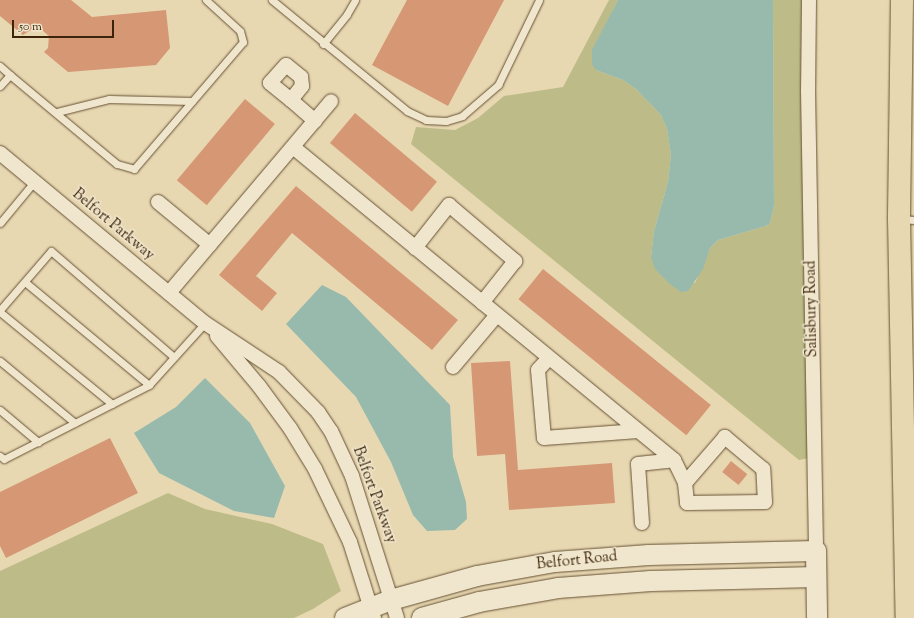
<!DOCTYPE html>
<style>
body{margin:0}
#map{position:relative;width:914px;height:618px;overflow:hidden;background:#e8d8b2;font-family:"Sorts Mill Goudy",serif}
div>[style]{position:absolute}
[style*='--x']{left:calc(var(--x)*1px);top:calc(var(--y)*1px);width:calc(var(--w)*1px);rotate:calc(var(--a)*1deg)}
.green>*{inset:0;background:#bdbc88}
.water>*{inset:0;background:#97baad}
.building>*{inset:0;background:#d59774;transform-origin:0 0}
.roads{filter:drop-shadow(0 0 1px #665133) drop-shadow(0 0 1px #665133)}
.lane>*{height:7px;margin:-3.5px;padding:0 3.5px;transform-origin:3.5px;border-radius:3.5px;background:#f0e6cd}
.street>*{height:14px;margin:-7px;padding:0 7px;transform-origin:7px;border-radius:7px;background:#f0e6cd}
.secondary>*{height:20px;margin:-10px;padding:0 10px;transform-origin:10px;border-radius:10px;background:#f0e6cd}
.highway>*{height:22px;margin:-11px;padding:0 11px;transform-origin:11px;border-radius:11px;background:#e8d8b2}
span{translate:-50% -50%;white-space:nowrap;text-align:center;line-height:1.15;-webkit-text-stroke:3px #f0e6cd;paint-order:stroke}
.street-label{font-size:15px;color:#3b2409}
.scale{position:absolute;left:12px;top:20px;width:102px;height:18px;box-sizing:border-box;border:2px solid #3b2409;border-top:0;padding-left:5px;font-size:12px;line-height:14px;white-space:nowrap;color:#3b2409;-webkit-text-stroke:3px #f0e6cd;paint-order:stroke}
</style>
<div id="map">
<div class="green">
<div style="clip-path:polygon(609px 0,618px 0,609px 18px,596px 70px,623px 80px,636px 89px,661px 115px,667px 129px,671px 155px,668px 182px,654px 231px,651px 257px,695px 283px,710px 248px,718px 240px,766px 226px,770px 223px,774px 206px,773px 0,802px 0,809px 458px,799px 460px,411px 144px,416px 127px,455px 130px,478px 118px,504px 96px,563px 87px)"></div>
<div style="clip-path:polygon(168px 493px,205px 509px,272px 524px,323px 544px,341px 591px,313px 609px,294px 618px,0 618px,0 571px)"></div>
</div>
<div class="water">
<div style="clip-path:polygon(618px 0,773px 0,774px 206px,770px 223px,766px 226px,718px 240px,710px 248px,703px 269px,688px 291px,681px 292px,670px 284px,655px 269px,651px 257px,654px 231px,668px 182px,671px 155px,667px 129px,661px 115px,636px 89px,623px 80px,596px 70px,592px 64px,592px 50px)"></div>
<div style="clip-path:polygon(322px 285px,346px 297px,450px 405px,453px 457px,466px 502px,467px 519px,455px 530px,427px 531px,413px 515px,391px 462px,356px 397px,286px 324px)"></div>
<div style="clip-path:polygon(205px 378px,250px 423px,285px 486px,274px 518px,234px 511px,159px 473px,134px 433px,176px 407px)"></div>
</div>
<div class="building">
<div style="clip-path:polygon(0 0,71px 0,92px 17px,166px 10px,170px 48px,156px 65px,68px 72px,44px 52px,48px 48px,49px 36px,37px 26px,23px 35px,0 16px)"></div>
<div style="clip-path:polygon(407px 0,504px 0,448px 106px,372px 65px)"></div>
<div style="left:245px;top:99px;width:39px;height:106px;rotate:40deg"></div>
<div style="left:355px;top:113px;width:107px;height:39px;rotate:40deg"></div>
<div style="clip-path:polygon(296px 186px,458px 320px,432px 350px,292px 233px,256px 276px,277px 293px,262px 311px,219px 275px)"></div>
<div style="left:543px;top:269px;width:216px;height:39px;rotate:39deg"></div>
<div style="clip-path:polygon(510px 361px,518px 470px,612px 463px,615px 503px,509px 510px,505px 454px,477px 456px,471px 363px)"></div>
<div style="clip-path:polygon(110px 438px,138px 493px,6px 558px,0 546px,0 492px)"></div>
<div style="left:731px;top:461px;width:21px;height:14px;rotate:39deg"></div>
</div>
<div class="roads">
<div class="lane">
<div style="--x:272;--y:0;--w:175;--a:39.4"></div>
<div style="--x:407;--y:111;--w:21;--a:25"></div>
<div style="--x:426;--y:120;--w:20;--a:3"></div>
<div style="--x:446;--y:121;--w:17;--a:-17"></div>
<div style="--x:462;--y:116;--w:48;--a:-40.7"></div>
<div style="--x:498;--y:85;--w:94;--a:-64.2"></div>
<div style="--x:323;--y:44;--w:38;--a:-51"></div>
<div style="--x:347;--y:14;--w:16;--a:-60"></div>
<div style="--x:0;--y:66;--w:13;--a:42"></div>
<div style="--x:0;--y:86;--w:15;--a:-48"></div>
<div style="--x:10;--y:75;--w:139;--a:39.8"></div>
<div style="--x:117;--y:164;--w:18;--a:16"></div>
<div style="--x:134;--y:169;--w:167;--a:-49.4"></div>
<div style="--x:243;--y:42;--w:11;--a:-105"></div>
<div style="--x:240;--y:31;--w:46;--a:-137.6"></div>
<div style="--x:57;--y:112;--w:54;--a:-14"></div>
<div style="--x:109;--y:99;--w:83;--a:1.4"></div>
<div style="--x:901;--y:219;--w:13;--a:4"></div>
<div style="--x:0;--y:223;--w:53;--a:-50.3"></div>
<div style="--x:25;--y:282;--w:161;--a:39.7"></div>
<div style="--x:0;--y:310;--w:78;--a:-49.2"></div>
<div style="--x:51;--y:251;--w:162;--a:40.8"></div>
<div style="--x:0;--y:312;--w:145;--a:39.4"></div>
<div style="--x:0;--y:361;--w:97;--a:39.6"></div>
<div style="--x:0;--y:410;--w:50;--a:40.1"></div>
<div style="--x:0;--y:456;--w:5;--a:37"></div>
<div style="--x:4;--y:459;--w:163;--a:-27"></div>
<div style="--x:149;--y:385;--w:84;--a:-47.9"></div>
</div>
<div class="street">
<div style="--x:809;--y:0;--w:90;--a:90.6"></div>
<div style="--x:808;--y:90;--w:461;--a:89"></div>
<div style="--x:291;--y:100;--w:18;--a:-52"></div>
<div style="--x:302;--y:86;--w:9;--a:-96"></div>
<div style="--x:301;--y:77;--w:19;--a:-141"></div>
<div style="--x:286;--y:65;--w:24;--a:132"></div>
<div style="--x:270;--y:83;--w:27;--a:39"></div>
<div style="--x:291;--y:100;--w:32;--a:41"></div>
<div style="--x:293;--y:147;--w:493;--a:39.4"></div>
<div style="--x:674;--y:460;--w:25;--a:64"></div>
<div style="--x:685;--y:483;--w:20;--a:84"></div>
<div style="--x:687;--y:503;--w:78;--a:-0.7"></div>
<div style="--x:765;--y:502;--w:33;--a:-93"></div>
<div style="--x:763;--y:469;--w:50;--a:-139.9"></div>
<div style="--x:725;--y:437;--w:61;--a:131"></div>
<div style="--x:0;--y:153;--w:266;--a:39.7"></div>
<div style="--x:205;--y:323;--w:89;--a:33.5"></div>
<div style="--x:279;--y:372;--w:56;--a:45.7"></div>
<div style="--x:318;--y:412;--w:23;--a:56"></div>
<div style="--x:331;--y:431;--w:50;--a:65"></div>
<div style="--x:352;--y:476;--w:149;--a:72.4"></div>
<div style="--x:158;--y:202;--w:67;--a:39.6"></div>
<div style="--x:415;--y:248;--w:55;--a:-51.7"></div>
<div style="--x:449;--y:205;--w:87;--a:40.3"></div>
<div style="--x:515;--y:261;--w:53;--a:128.2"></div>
<div style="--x:169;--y:293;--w:251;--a:-49.8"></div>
<div style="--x:217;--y:336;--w:65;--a:50"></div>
<div style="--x:259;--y:386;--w:52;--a:53.6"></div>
<div style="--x:290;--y:428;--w:48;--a:58.6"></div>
<div style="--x:315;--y:469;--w:81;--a:64.4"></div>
<div style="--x:350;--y:542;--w:80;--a:72.5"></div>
<div style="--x:549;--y:358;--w:16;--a:133"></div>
<div style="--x:538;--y:370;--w:68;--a:85"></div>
<div style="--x:544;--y:438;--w:94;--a:-4.3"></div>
<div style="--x:453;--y:367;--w:68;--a:-49.8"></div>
<div style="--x:642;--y:523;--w:59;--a:-93.9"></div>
<div style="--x:638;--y:464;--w:36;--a:-6"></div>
</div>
<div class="secondary">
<div style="--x:345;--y:618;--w:49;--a:-21.4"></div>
<div style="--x:391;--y:600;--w:89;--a:-15.6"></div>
<div style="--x:477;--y:576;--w:79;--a:-10.2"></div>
<div style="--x:555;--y:562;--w:94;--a:-4.3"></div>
<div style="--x:649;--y:555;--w:167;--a:-1.4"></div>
<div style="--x:816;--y:551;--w:67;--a:89.1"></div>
<div style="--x:422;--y:618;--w:59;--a:-15.7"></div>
<div style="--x:479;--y:602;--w:80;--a:-10"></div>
<div style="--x:558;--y:588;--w:93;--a:-4.3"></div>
<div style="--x:651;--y:581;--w:165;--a:-1.4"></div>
</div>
<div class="highway">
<div style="--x:902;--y:0;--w:219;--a:90.8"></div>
<div style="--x:899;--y:219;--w:399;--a:88.9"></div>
</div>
</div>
<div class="street-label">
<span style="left:113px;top:225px;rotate:40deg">Belfort Parkway</span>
<span style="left:812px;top:309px;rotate:-91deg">Salisbury Road</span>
<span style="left:374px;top:495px;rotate:70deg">Belfort Parkway</span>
<span style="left:577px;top:561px;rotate:-6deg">Belfort Road</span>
</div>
<div class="scale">50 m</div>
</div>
